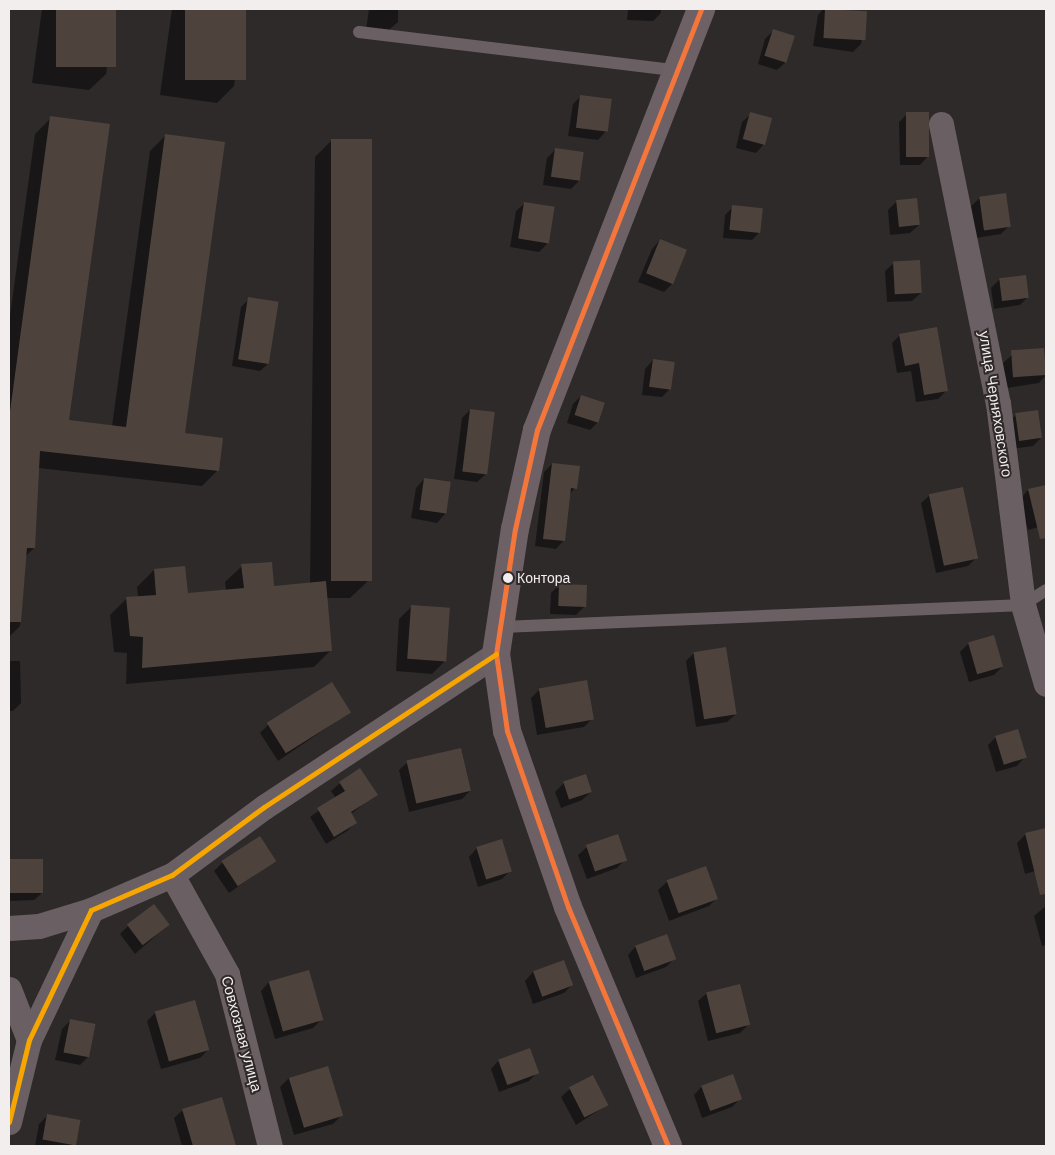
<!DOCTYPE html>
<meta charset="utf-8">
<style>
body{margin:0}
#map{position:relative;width:1055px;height:1155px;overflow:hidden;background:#2e2a2a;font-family:"DM Sans",sans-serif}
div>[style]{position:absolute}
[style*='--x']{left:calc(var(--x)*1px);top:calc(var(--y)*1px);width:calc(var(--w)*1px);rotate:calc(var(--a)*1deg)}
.shadow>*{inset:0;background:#0007}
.building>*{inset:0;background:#4d433c;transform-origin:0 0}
.lane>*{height:12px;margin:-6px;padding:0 6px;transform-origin:6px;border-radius:6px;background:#6a6063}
.street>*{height:25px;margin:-12.5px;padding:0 12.5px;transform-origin:12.5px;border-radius:12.5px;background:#6a6063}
.secondary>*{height:28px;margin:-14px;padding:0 14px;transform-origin:14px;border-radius:14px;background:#6d6166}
.bus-1>*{height:5px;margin:-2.5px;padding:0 2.5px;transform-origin:2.5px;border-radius:2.5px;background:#f5763a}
.bus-2>*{height:5px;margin:-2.5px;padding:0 2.5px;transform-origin:2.5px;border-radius:2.5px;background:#f7a600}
.dots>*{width:14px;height:14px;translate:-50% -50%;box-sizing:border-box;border:2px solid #2f2929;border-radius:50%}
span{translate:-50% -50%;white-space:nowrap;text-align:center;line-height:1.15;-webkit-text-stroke:4px #2f2929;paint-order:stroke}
.bus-label{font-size:14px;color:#f1eeed}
.left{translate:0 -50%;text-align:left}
.street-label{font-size:15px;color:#f1eeed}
.frame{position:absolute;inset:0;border:10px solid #f1eeed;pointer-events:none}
</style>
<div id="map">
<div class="shadow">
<div style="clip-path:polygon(42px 9px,115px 9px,106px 74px,89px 90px,32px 83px)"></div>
<div style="clip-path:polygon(172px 9px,244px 9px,234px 86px,217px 103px,160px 95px)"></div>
<div style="clip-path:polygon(369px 9px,398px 9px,398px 22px,389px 30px,366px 30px)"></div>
<div style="clip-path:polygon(628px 9px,661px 9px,661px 13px,653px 21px,627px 20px)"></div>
<div style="clip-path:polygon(823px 9px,866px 12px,861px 44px,853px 52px,813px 46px,818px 15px)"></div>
<div style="clip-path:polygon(773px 31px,793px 37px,786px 62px,777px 70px,758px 64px,765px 39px)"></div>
<div style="clip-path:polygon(581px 96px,606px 131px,598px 140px,568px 136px,573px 104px)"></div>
<div style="clip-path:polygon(751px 114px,764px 144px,756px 153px,736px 148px,742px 122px)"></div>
<div style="clip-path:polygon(907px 114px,928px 156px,920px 165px,900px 165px,899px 122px)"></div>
<div style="clip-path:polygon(51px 118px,68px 421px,112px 426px,150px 151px,166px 135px,183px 434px,218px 470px,202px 486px,38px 468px,34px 548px,26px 556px,20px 626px,9px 637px,9px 323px,35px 134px)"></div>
<div style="clip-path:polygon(332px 140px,367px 582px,350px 598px,326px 598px,331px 650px,314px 667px,126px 684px,127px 653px,114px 652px,110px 615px,127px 598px,138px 597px,137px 587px,154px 570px,187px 595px,226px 591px,225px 582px,242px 566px,272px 587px,310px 584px,315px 157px)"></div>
<div style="clip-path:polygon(556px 149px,579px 181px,571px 189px,543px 185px,547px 158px)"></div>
<div style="clip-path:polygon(980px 198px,1009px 226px,1001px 234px,976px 238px,971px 206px)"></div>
<div style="clip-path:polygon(896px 202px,919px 225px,910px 233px,890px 235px,888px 210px)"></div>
<div style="clip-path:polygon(525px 203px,547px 244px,539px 252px,510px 247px,516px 211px)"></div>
<div style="clip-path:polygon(733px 207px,760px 232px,752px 240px,723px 238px,725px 215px)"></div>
<div style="clip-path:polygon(660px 240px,685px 251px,672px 284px,664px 292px,638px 282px,652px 249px)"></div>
<div style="clip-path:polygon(894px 263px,921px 293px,912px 301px,887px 302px,885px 271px)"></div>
<div style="clip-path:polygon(999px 280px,1028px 297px,1020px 305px,994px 309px,991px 288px)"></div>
<div style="clip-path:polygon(249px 299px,269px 363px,260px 371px,232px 366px,241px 307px)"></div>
<div style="clip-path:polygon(900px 335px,947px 390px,938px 399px,916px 402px,911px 371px,897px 373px,892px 343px)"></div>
<div style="clip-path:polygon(1043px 350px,1046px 375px,1039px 383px,1007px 388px,1003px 363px,1012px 355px)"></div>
<div style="clip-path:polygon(653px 360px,670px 389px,662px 397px,642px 395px,645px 369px)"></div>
<div style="clip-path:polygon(581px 396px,598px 422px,590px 430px,567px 423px,573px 404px)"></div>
<div style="clip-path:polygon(470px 410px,486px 474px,477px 482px,454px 479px,462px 418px)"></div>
<div style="clip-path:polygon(1016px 415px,1041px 438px,1033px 446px,1011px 449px,1007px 423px)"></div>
<div style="clip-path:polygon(552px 464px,575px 488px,569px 495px,564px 540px,556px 549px,535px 546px,544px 472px)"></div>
<div style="clip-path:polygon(424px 479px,445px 514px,437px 523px,411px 518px,416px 488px)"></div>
<div style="clip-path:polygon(1046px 486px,1046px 525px,1028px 530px,1020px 499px,1028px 490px)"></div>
<div style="clip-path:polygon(930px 495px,976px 558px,968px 566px,936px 573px,921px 503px)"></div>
<div style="clip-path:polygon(559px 585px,584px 607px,576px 615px,550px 614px,551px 593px)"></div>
<div style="clip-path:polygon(412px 606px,445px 661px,432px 674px,396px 671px,399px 619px)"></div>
<div style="clip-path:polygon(969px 643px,1002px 667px,994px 675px,969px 682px,960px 652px)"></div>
<div style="clip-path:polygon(694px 653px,736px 714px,727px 722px,696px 727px,686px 661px)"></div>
<div style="clip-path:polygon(9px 661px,20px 661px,21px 703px,13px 711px,9px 711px)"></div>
<div style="clip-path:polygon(539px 690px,592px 719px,584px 727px,537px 735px,531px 698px)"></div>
<div style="clip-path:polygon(350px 712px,278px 761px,260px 733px,268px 725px)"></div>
<div style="clip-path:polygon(996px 737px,1025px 757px,1017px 766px,996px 772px,988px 745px)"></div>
<div style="clip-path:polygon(408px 762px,470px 791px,462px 799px,409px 812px,399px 770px)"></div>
<div style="clip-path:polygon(360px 770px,376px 794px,351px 814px,356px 822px,347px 831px,326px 844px,310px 817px,336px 798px,331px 791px,340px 783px)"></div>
<div style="clip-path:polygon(564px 783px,591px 792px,582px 800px,561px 808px,555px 792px)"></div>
<div style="clip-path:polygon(1046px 829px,1046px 868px,1025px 874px,1017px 843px,1025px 835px)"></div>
<div style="clip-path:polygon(587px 847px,625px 859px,617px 868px,587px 879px,578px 855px)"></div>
<div style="clip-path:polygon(477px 848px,510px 871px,502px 879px,478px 887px,469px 857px)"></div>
<div style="clip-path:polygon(42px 860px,43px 892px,34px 900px,9px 901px,9px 861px)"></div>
<div style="clip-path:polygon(275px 860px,229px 893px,214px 871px,222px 863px)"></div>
<div style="clip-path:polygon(667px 882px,717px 898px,709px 906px,669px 921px,658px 890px)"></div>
<div style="clip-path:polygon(1046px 906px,1046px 945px,1042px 946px,1034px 916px)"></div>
<div style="clip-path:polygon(168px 925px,135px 954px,120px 934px,128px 926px)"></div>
<div style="clip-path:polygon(636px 946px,674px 959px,666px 967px,636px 978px,628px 955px)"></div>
<div style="clip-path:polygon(564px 961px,572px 985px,564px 993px,533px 1004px,525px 981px,533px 972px)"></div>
<div style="clip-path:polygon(269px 982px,322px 1019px,313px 1028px,275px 1039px,261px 991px)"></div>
<div style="clip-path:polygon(707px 993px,748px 1025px,740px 1033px,708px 1041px,698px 1001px)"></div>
<div style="clip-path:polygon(155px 1013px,208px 1050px,200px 1058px,161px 1069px,147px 1021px)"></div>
<div style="clip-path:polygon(70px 1021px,88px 1057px,80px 1065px,55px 1060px,62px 1029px)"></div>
<div style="clip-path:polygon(499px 1060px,537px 1073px,529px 1081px,499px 1092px,491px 1069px)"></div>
<div style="clip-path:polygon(289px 1078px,341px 1116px,333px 1124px,294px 1135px,280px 1087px)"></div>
<div style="clip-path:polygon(702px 1086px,740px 1099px,732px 1107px,702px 1118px,694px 1095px)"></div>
<div style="clip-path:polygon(570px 1089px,607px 1105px,576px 1125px,561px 1097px)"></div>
<div style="clip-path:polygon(221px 1099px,235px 1146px,182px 1146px,174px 1118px,183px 1110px)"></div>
<div style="clip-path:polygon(48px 1115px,79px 1121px,74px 1146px,35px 1146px,39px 1124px)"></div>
</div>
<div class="building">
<div style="left:56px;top:9px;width:60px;height:58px"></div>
<div style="left:185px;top:9px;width:61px;height:71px"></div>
<div style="left:825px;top:9px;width:42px;height:29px;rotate:3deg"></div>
<div style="left:773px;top:29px;width:23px;height:28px;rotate:18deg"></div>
<div style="left:580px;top:95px;width:32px;height:33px;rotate:7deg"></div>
<div style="left:750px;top:112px;width:23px;height:28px;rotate:15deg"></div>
<div style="left:906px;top:112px;width:23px;height:45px"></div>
<div style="clip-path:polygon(50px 116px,110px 124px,69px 420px,126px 427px,165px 134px,225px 142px,185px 433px,223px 438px,219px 471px,40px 451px,35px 548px,27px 548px,21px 622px,9px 622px,9px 419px)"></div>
<div style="left:331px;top:139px;width:41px;height:442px"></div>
<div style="left:555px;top:148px;width:29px;height:29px;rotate:8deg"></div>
<div style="left:1006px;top:193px;width:34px;height:27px;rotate:82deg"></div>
<div style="left:917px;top:198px;width:27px;height:21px;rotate:84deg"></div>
<div style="left:524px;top:202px;width:31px;height:37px;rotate:9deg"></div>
<div style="left:732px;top:205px;width:31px;height:25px;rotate:6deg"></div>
<div style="left:660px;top:239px;width:29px;height:37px;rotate:22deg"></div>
<div style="left:920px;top:260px;width:33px;height:27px;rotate:87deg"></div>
<div style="left:1026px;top:275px;width:23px;height:27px;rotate:83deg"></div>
<div style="left:248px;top:297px;width:31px;height:63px;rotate:9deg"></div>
<div style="clip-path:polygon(937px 327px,948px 391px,924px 395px,919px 363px,905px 366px,899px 334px)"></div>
<div style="left:1044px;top:348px;width:27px;height:33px;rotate:86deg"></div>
<div style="left:653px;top:359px;width:22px;height:28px;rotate:8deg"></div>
<div style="left:581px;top:395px;width:25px;height:21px;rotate:18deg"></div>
<div style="left:470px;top:409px;width:25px;height:63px;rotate:7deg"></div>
<div style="left:1038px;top:410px;width:28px;height:23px;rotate:82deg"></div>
<div style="clip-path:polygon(552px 463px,580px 466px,577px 489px,571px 488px,565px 541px,543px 539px)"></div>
<div style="left:424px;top:478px;width:27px;height:32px;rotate:8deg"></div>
<div style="clip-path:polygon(1046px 485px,1046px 538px,1040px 539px,1028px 489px)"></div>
<div style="left:963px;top:487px;width:73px;height:35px;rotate:78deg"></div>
<div style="clip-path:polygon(272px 562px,274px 586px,326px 581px,332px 651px,142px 668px,143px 637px,130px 636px,126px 597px,156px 595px,154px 569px,185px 566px,188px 593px,244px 588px,241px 564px)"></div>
<div style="left:559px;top:584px;width:28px;height:22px;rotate:2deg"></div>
<div style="left:411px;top:605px;width:39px;height:54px;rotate:4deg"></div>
<div style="left:994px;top:635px;width:33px;height:27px;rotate:74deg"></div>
<div style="left:726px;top:647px;width:68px;height:33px;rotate:81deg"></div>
<div style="left:587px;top:680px;width:40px;height:49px;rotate:80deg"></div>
<div style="left:332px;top:682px;width:36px;height:77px;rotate:58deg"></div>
<div style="left:1018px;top:729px;width:30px;height:24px;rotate:73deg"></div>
<div style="left:461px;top:748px;width:44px;height:56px;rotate:77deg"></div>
<div style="clip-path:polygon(360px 768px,378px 795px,351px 812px,357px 823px,334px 837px,317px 808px,345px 791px,339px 782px)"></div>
<div style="left:586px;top:774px;width:19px;height:24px;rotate:72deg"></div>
<div style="clip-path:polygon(1046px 828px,1046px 894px,1040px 895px,1025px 833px)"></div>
<div style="left:618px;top:834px;width:28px;height:34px;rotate:71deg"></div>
<div style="left:260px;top:836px;width:30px;height:46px;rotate:57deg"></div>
<div style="left:502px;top:839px;width:34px;height:27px;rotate:73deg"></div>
<div style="left:9px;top:859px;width:34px;height:34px"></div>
<div style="left:706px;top:866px;width:35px;height:42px;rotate:70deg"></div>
<div style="left:154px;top:904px;width:26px;height:34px;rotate:53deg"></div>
<div style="left:667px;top:934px;width:27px;height:34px;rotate:70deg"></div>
<div style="left:564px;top:960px;width:27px;height:33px;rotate:70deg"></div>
<div style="left:309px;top:970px;width:52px;height:42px;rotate:74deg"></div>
<div style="left:740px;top:984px;width:42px;height:35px;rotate:76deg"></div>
<div style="left:195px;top:1000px;width:52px;height:42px;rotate:74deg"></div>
<div style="left:70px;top:1019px;width:26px;height:34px;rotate:11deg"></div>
<div style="left:530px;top:1048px;width:27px;height:34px;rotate:70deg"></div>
<div style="left:328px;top:1066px;width:52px;height:41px;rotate:73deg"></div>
<div style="left:733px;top:1074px;width:27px;height:34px;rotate:70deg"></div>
<div style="left:593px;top:1075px;width:34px;height:27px;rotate:63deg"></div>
<div style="clip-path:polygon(222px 1097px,236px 1146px,193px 1146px,182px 1109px)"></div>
<div style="left:47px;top:1114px;width:34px;height:26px;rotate:10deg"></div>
</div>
<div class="lane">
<div style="--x:359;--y:32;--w:322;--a:6.9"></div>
<div style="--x:501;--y:627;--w:522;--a:-2.41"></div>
<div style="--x:1023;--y:605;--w:27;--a:-33"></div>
</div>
<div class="street">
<div style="--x:941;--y:124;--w:285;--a:78.5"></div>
<div style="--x:998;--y:403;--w:204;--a:82.9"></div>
<div style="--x:1023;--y:605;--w:82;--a:73.8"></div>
<div style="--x:172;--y:875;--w:113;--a:60.9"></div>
<div style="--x:227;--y:974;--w:177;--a:76"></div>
<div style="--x:9;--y:928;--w:30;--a:-4"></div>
<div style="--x:39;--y:926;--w:54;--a:-17.1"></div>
<div style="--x:9;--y:989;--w:55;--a:68.6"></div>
<div style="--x:9;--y:1122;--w:84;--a:-76.3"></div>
<div style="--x:29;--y:1040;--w:144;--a:-64.5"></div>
<div style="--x:91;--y:910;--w:88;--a:-23.4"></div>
<div style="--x:172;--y:875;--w:114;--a:-36.5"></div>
<div style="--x:264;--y:807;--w:278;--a:-33.4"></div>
</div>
<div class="secondary">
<div style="--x:668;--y:1146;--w:259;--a:-112.7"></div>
<div style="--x:568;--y:907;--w:186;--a:-109.1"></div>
<div style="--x:507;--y:731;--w:78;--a:-98.1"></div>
<div style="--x:496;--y:654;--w:126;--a:-81.4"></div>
<div style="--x:515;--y:529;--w:101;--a:-77.5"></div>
<div style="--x:537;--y:430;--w:452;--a:-68.7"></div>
</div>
<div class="bus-1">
<div style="--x:668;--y:1146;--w:259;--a:-112.7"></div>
<div style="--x:568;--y:907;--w:186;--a:-109.1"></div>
<div style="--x:507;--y:731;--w:78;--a:-98.1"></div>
<div style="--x:496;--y:654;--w:126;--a:-81.4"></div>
<div style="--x:515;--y:529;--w:101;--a:-77.5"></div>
<div style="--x:537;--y:430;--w:452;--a:-68.7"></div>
</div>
<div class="bus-2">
<div style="--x:9;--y:1122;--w:84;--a:-76.3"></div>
<div style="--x:29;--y:1040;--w:144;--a:-64.5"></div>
<div style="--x:91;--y:910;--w:88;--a:-23.4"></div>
<div style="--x:172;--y:875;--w:114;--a:-36.5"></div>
<div style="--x:264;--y:807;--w:278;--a:-33.4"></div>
</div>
<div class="dots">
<div style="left:508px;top:578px;background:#f1eeed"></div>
</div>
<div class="bus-label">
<span class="left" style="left:517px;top:578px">Контора</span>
</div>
<div class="street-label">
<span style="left:995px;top:404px;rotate:81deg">улица Черняховского</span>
<span style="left:241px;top:1034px;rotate:75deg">Совхозная улица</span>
</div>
<div class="frame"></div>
</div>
